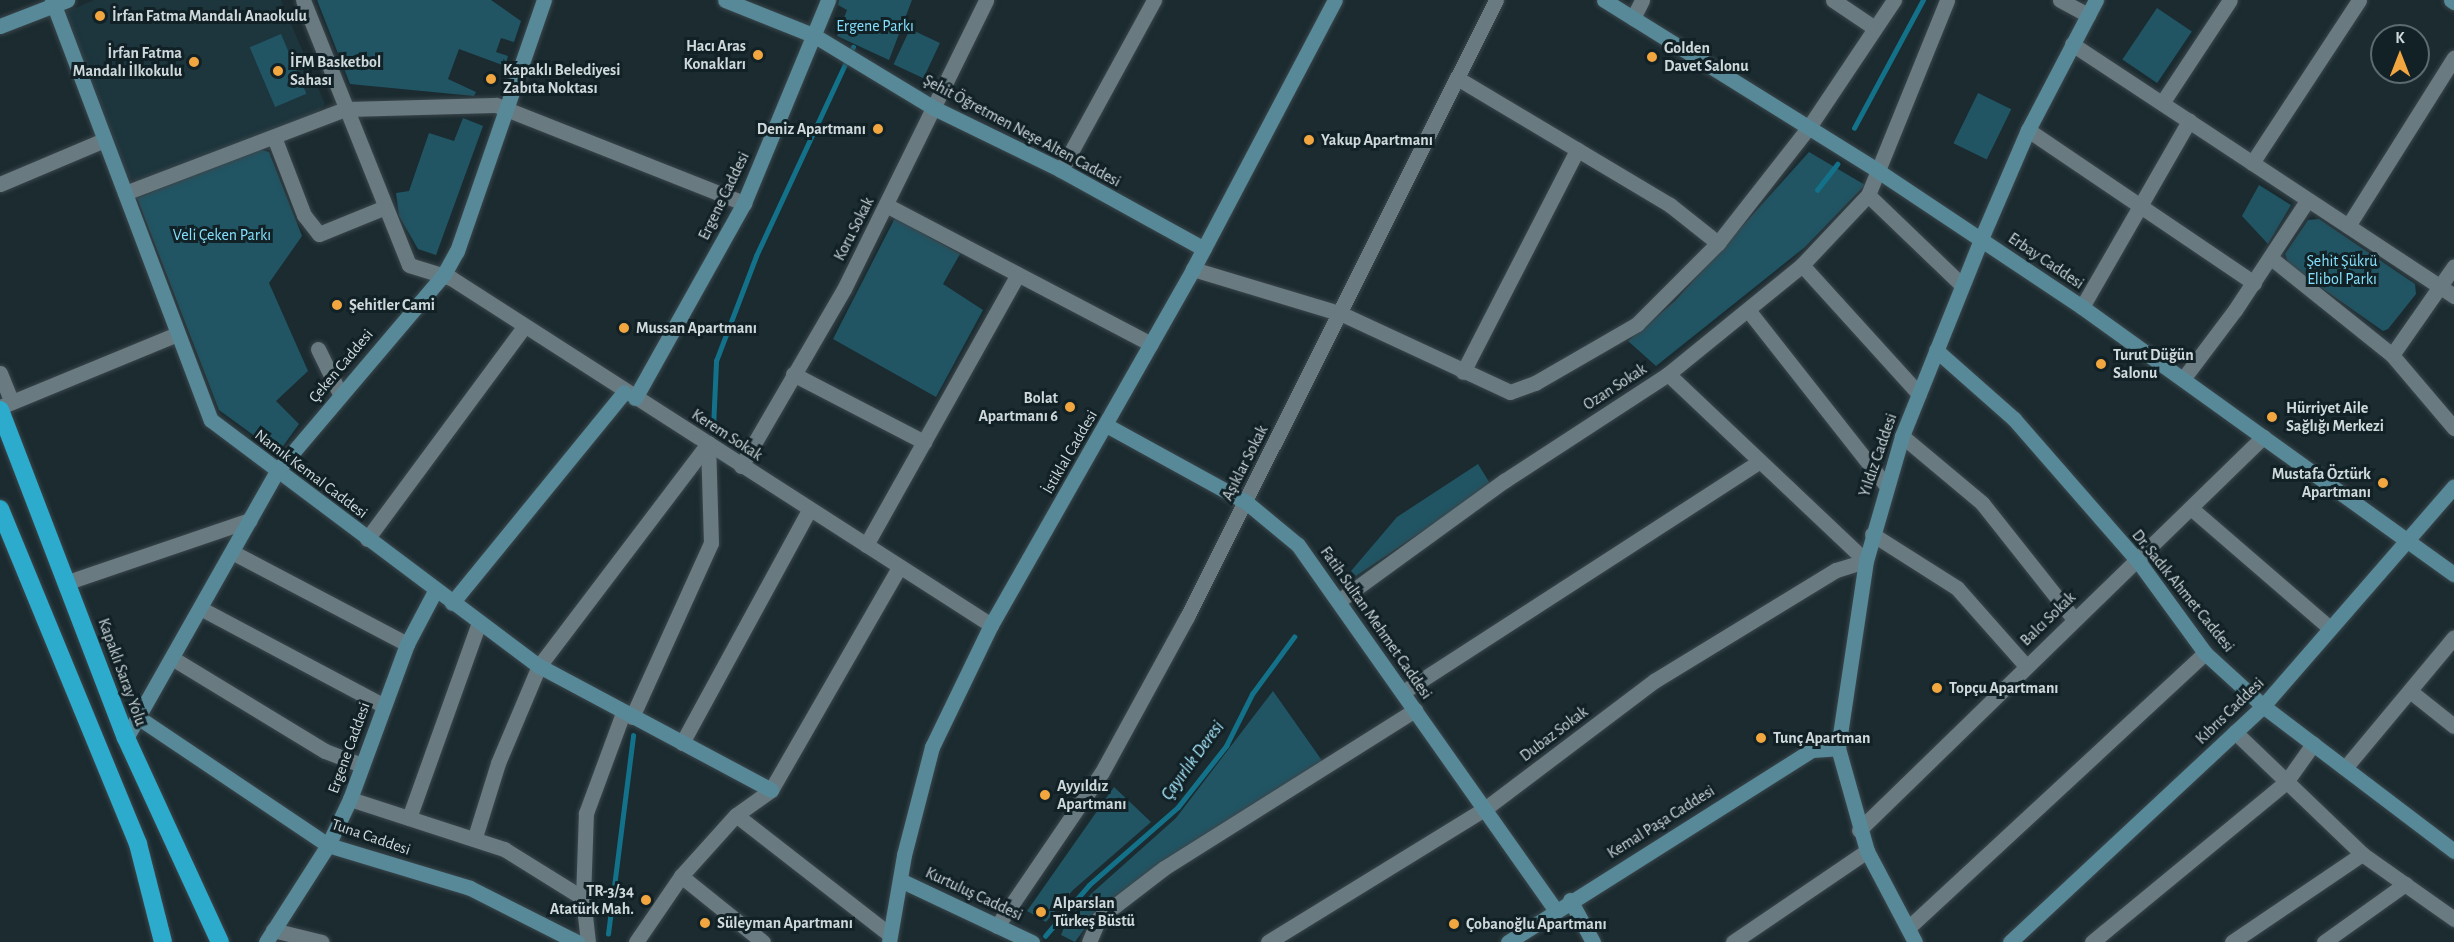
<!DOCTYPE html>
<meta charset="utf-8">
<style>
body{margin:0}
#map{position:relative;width:2454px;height:942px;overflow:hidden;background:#1b2b30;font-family:"Alegreya Sans",sans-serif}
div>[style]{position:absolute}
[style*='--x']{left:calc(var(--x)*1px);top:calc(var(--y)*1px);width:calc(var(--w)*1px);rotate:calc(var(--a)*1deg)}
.built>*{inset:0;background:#1d353d}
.green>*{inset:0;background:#215564;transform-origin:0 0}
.stream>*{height:4.5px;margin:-2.25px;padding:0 2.25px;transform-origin:2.25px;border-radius:2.25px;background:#13728a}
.roads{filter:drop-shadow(0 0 2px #3a464b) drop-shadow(0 0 2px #3a464b)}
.street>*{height:15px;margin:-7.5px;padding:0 7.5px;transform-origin:7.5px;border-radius:7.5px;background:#697a81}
.secondary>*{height:15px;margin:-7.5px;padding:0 7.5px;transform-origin:7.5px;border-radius:7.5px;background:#578998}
.highway>*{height:18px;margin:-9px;padding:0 9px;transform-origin:9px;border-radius:9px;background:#2dabcc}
.dots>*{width:16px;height:16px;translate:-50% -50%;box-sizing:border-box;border:3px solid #112126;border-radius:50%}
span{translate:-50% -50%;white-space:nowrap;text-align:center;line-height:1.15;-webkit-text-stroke:6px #112126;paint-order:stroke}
.poi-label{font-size:16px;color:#cfd9dc;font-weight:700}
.left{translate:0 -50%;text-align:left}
.right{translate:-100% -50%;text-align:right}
.park-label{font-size:16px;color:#86e0fc}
.street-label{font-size:16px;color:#cfd9dc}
.water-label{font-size:18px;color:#a8e9fe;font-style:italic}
.north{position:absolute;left:2370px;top:24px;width:60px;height:60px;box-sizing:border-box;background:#112126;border:2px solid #5d6b6f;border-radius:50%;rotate:0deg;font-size:16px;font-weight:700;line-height:24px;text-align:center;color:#cfd9dc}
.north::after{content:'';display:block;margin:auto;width:21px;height:27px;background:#f1a640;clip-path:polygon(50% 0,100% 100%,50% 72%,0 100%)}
</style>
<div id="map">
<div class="built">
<div style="clip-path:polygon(94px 0,281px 0,325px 104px,318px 112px,139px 182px,126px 176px,63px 13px)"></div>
</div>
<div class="green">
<div style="clip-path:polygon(317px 0,491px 0,521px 21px,514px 42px,501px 38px,496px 52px,508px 56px,505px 66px,459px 49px,448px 79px,476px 92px,474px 96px,350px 84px)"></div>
<div style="clip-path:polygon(839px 0,912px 0,889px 60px,837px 36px,847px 10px,838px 5px)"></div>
<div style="left:2157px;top:8px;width:42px;height:62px;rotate:34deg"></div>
<div style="left:910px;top:29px;width:33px;height:39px;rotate:25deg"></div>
<div style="left:281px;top:34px;width:65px;height:34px;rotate:67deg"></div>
<div style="left:1978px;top:93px;width:37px;height:56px;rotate:26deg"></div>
<div style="clip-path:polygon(463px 118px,483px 126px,436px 255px,418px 249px,399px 216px,396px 193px,409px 191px,429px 133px,454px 141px)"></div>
<div style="clip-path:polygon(259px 149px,269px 152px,302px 236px,269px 283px,308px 371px,276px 401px,299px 424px,278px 453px,219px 410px,137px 198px)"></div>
<div style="clip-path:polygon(1809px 152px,1865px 185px,1805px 247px,1656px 366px,1628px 341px,1675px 301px)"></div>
<div style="clip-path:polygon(2259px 185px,2291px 205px,2268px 244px,2242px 216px)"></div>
<div style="clip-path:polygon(895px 218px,960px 254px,943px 284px,983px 310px,936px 397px,833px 339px)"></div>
<div style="clip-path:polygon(2319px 219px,2415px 284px,2416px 294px,2388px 329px,2383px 331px,2289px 265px,2285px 254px,2308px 220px)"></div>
<div style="clip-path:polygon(1478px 464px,1491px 485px,1356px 576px,1351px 571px,1397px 517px)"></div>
<div style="clip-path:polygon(1273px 691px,1323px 762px,1096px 913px,1075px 942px,1061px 935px,1067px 920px,1092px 893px,1176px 818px)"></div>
<div style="clip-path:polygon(1114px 787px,1151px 822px,1073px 890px,1046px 922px,1027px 911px)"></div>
</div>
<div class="stream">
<div style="--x:1854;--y:128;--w:145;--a:-61.7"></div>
<div style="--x:1817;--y:190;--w:33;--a:-52"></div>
<div style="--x:713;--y:428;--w:67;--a:-87.4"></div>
<div style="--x:716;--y:361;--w:112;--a:-69.1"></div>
<div style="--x:756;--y:256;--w:230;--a:-65.1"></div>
<div style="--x:608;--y:934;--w:200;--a:-82.8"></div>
<div style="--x:1045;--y:936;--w:67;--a:-49.2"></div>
<div style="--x:1089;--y:885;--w:118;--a:-41.2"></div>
<div style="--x:1178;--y:807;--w:78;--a:-51.8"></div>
<div style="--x:1226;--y:746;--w:58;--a:-63.4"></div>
<div style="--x:1252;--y:694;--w:71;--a:-53.6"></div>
</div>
<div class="roads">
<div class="street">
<div style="--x:303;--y:0;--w:285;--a:68.2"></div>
<div style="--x:409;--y:265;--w:44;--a:17.2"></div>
<div style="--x:451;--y:278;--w:642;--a:32.72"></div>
<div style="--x:1833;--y:0;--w:48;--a:34"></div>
<div style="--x:2060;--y:0;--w:32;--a:28"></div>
<div style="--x:1633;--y:18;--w:20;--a:-63"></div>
<div style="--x:2072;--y:44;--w:458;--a:33.4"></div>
<div style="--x:1457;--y:78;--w:248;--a:30.8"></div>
<div style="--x:1670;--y:205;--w:61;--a:38.4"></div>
<div style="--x:2162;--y:103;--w:123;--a:-56.6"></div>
<div style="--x:2028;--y:130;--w:273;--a:34.1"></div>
<div style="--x:274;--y:137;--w:84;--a:69"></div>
<div style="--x:304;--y:215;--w:24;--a:52"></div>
<div style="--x:319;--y:234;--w:69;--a:-22.1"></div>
<div style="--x:2252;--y:163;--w:195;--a:-56.7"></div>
<div style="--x:1061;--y:170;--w:194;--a:-61.3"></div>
<div style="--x:0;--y:184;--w:113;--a:-22.9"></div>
<div style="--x:125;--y:193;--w:235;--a:-20.9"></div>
<div style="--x:345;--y:109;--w:151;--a:-1.5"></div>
<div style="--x:496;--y:105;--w:267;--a:21.6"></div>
<div style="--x:1868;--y:195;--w:130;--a:43.8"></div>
<div style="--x:886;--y:205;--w:299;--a:27.7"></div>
<div style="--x:2348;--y:226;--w:199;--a:-57.8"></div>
<div style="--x:2271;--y:258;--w:155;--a:38.7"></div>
<div style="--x:2392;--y:355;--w:96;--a:49.7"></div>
<div style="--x:1802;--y:265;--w:174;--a:47.8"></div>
<div style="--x:1193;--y:269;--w:156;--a:16.8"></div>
<div style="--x:1342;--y:314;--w:185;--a:24.9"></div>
<div style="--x:1510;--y:392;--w:27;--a:-20"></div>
<div style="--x:1535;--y:383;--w:118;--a:-30"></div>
<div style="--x:1637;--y:324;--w:115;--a:-45"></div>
<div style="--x:1718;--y:243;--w:147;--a:-51.9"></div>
<div style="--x:1809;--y:127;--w:153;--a:-56.2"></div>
<div style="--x:2082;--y:307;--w:215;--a:-60.1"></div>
<div style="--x:1748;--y:310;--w:221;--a:51.8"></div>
<div style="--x:318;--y:349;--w:50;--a:63.9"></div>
<div style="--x:2392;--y:355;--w:108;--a:-55.1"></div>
<div style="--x:1463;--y:372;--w:250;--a:-62.8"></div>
<div style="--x:0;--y:373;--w:31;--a:68"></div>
<div style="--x:793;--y:374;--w:148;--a:27.4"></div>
<div style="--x:1668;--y:374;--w:272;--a:43.4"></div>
<div style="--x:2183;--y:379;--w:86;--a:-53"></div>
<div style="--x:2235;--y:310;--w:131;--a:-56.6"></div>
<div style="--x:0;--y:407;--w:191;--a:-22.4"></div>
<div style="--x:1902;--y:436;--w:104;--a:39.9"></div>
<div style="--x:1982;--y:503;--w:148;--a:51.6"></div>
<div style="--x:741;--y:466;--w:205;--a:-59.8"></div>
<div style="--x:844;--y:289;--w:322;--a:-63.8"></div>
<div style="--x:2192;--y:509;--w:182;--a:40.8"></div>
<div style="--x:1872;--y:534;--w:101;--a:32.4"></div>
<div style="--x:1957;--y:588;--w:104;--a:48.5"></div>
<div style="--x:367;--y:539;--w:262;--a:-53.5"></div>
<div style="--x:866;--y:545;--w:308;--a:-60.7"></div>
<div style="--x:232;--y:552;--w:198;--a:27.7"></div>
<div style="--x:68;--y:582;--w:192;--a:-18.8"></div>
<div style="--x:1340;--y:600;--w:203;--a:-36"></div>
<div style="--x:1504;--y:481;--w:196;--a:-33.1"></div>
<div style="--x:1668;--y:374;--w:173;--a:-39.1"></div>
<div style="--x:1802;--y:265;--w:96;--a:-46.7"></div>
<div style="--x:1868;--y:195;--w:210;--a:-67.9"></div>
<div style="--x:200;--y:608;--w:208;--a:28"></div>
<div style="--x:172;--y:658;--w:179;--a:31.3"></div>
<div style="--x:325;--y:751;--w:39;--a:21"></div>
<div style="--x:2410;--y:691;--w:56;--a:38.5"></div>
<div style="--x:1403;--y:692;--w:424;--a:-32.9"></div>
<div style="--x:632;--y:717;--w:191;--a:-65.6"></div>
<div style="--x:711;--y:543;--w:100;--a:-91.7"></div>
<div style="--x:2235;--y:732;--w:176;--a:43.8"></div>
<div style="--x:2362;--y:854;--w:113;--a:35.2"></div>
<div style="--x:682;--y:743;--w:265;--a:-61.4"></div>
<div style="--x:2345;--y:768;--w:170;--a:-50.2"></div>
<div style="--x:350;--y:799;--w:162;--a:18"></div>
<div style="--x:504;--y:849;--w:93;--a:31.8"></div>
<div style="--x:736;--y:815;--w:195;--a:37.9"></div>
<div style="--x:409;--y:818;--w:207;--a:-70.3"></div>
<div style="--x:1859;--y:830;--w:564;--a:-44.21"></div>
<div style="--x:475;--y:837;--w:77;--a:-72.7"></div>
<div style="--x:498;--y:763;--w:105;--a:-67.1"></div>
<div style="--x:539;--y:666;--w:280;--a:-52.8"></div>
<div style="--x:681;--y:876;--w:105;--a:38.8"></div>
<div style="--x:997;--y:926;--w:186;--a:-55.7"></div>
<div style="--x:1102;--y:772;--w:177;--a:-61.3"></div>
<div style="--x:1187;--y:617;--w:690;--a:-63.4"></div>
<div style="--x:1908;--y:928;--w:405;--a:-42.8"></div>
<div style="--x:273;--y:930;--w:50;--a:13.8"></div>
<div style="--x:588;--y:942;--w:44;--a:-96.5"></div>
<div style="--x:583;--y:898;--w:85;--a:-88"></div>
<div style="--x:586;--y:813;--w:107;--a:-69.7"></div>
<div style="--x:636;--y:942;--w:80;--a:-55.7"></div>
<div style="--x:681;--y:876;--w:82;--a:-48"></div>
<div style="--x:736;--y:815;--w:43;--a:-35.5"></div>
<div style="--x:771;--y:790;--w:257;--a:-60.1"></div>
<div style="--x:1089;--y:942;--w:26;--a:-67"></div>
<div style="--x:1099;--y:918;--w:82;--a:-37.6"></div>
<div style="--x:1164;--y:868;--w:297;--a:-32.2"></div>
<div style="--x:1268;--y:942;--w:256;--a:-31.6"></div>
<div style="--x:1486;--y:808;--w:211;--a:-37.1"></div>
<div style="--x:1654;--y:681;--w:213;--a:-31.4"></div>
<div style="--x:1836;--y:570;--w:31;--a:-17"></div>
<div style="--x:1733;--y:942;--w:162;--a:-34.2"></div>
<div style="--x:2092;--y:942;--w:251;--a:-39.5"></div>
<div style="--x:2286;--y:782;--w:47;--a:-54.6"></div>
<div style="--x:2232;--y:942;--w:157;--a:-34.1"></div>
<div style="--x:2324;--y:942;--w:100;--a:-35.6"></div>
</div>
<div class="secondary">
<div style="--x:52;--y:0;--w:449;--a:69.3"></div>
<div style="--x:211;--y:420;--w:410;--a:36.9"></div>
<div style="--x:539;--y:666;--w:263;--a:28.1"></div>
<div style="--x:725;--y:0;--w:97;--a:21.8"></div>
<div style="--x:815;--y:36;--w:139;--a:31.2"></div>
<div style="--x:934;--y:108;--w:141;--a:26"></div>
<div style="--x:1061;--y:170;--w:163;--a:28.9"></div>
<div style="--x:1604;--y:0;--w:319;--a:31.9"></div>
<div style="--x:1875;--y:169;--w:249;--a:33.7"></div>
<div style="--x:2082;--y:307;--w:458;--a:35.7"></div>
<div style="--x:2451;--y:0;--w:4;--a:34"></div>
<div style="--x:0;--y:26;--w:72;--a:-21.2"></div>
<div style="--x:1936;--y:350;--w:104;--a:41.5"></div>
<div style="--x:2014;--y:419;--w:189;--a:48.9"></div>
<div style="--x:2138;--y:561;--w:114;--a:53.9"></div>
<div style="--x:2205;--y:653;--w:79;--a:42.4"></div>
<div style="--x:2263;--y:706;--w:240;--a:37.2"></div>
<div style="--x:635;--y:398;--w:223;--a:-60.8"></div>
<div style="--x:744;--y:203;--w:220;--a:-67.5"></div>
<div style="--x:1106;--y:425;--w:160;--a:28.8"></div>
<div style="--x:1246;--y:502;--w:67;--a:39.6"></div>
<div style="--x:1298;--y:545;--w:446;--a:54.8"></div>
<div style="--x:452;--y:603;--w:272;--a:-50.8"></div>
<div style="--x:139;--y:718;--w:228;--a:33.9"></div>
<div style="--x:328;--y:845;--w:148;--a:16.8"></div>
<div style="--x:470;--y:888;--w:120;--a:26.8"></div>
<div style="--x:126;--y:738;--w:307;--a:-60.5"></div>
<div style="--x:277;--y:471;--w:258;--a:-49.7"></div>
<div style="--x:444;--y:274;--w:26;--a:-61"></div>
<div style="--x:457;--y:251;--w:266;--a:-70.9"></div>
<div style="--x:900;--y:880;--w:146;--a:25.2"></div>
<div style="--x:1570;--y:900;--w:48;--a:61.3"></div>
<div style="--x:266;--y:942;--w:115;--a:-57.4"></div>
<div style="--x:328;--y:845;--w:51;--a:-64.4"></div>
<div style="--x:350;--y:799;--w:165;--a:-69.8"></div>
<div style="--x:407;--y:644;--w:60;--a:-62.2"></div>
<div style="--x:889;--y:942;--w:88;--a:-80.2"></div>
<div style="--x:904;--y:855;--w:112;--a:-75.5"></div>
<div style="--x:932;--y:747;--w:136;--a:-64.2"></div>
<div style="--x:991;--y:625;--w:409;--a:-60.4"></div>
<div style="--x:1193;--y:269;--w:304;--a:-62.2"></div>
<div style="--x:1508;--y:942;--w:360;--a:-32.3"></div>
<div style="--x:1812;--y:750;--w:26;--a:-4"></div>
<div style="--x:1915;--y:942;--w:103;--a:-117.8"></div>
<div style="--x:1867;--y:851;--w:107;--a:-105.7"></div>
<div style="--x:1838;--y:748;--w:189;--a:-81.5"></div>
<div style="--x:1866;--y:561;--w:130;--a:-73.9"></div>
<div style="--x:1902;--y:436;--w:212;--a:-68.1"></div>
<div style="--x:1981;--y:239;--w:119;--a:-66.7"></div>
<div style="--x:2028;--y:130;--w:147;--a:-62.4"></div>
<div style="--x:2010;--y:942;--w:346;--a:-43"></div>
<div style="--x:2263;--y:706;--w:291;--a:-49"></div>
</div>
<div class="highway">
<div style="--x:0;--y:410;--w:351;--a:69"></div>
<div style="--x:126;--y:738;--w:225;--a:65.3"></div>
<div style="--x:0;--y:509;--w:362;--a:67.6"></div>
<div style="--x:138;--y:844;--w:101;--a:75.7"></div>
</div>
</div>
<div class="dots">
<div style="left:100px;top:16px;background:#f1a640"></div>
<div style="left:758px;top:55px;background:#f1a640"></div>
<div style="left:1652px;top:57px;background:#f1a640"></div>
<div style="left:194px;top:62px;background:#f1a640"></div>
<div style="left:278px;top:71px;background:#f1a640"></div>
<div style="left:491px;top:79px;background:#f1a640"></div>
<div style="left:878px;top:129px;background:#f1a640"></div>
<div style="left:1309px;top:140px;background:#f1a640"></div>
<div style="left:337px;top:305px;background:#f1a640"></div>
<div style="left:624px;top:328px;background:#f1a640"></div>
<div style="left:2101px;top:364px;background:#f1a640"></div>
<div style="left:1070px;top:407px;background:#f1a640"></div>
<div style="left:2272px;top:417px;background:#f1a640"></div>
<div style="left:2383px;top:483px;background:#f1a640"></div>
<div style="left:1937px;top:688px;background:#f1a640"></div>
<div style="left:1761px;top:738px;background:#f1a640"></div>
<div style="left:1045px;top:795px;background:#f1a640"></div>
<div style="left:646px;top:900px;background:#f1a640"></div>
<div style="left:1041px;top:912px;background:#f1a640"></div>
<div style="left:705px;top:923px;background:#f1a640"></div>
<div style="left:1454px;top:924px;background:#f1a640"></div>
</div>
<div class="poi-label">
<span class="left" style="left:112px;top:16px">İrfan Fatma Mandalı Anaokulu</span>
<span class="right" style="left:746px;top:55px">Hacı Aras<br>Konakları</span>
<span class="left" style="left:1664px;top:57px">Golden<br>Davet Salonu</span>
<span class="right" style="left:182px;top:62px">İrfan Fatma<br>Mandalı İlkokulu</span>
<span class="left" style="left:290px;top:71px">İFM Basketbol<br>Sahası</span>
<span class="left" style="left:503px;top:79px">Kapaklı Belediyesi<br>Zabıta Noktası</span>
<span class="right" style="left:866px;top:129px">Deniz Apartmanı</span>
<span class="left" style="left:1321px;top:140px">Yakup Apartmanı</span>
<span class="left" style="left:349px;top:305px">Şehitler Cami</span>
<span class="left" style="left:636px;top:328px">Mussan Apartmanı</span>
<span class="left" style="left:2113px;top:364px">Turut Düğün<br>Salonu</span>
<span class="right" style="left:1058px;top:407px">Bolat<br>Apartmanı 6</span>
<span class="left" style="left:2286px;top:417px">Hürriyet Aile<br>Sağlığı Merkezi</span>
<span class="right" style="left:2371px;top:483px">Mustafa Öztürk<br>Apartmanı</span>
<span class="left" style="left:1949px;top:688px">Topçu Apartmanı</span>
<span class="left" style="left:1773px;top:738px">Tunç Apartman</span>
<span class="left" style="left:1057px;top:795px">Ayyıldız<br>Apartmanı</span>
<span class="right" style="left:634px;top:900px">TR-3/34<br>Atatürk Mah.</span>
<span class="left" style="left:1053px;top:912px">Alparslan<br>Türkeş Büstü</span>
<span class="left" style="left:717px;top:923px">Süleyman Apartmanı</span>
<span class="left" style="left:1466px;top:924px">Çobanoğlu Apartmanı</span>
</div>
<div class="park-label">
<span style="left:875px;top:26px">Ergene Parkı</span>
<span style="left:222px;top:235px">Veli Çeken Parkı</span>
<span style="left:2342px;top:270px">Şehit Şükrü<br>Elibol Parkı</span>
</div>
<div class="street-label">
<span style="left:1022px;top:131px;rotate:28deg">Şehit Öğretmen Neşe Alten Caddesi</span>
<span style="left:724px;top:196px;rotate:-64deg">Ergene Caddesi</span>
<span style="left:854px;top:229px;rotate:-63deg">Koru Sokak</span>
<span style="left:2046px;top:261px;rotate:34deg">Erbay Caddesi</span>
<span style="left:341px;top:366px;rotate:-50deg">Çeken Caddesi</span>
<span style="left:1615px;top:387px;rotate:-33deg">Ozan Sokak</span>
<span style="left:727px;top:435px;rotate:33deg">Kerem Sokak</span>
<span style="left:1070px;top:452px;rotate:-60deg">İstiklal Caddesi</span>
<span style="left:1878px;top:455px;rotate:-71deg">Yıldız Caddesi</span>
<span style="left:1245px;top:463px;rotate:-63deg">Aşıklar Sokak</span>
<span style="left:311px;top:474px;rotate:37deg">Namık Kemal Caddesi</span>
<span style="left:2183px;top:591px;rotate:51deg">Dr. Sadık Ahmet Caddesi</span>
<span style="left:2048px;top:619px;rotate:-44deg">Balcı Sokak</span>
<span style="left:1376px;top:623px;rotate:55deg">Fatih Sultan Mehmet Caddesi</span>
<span style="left:122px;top:672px;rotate:70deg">Kapaklı Saray Yolu</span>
<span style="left:2230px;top:711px;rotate:-44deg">Kıbrıs Caddesi</span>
<span style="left:1554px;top:734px;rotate:-37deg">Dubaz Sokak</span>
<span style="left:349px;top:748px;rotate:-70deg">Ergene Caddesi</span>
<span style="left:1661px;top:822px;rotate:-32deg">Kemal Paşa Caddesi</span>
<span style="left:371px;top:837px;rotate:19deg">Tuna Caddesi</span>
<span style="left:974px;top:894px;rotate:25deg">Kurtuluş Caddesi</span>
</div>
<div class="water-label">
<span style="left:1193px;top:761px;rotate:-54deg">Çayırlık Deresi</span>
</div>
<div class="north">K</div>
</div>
